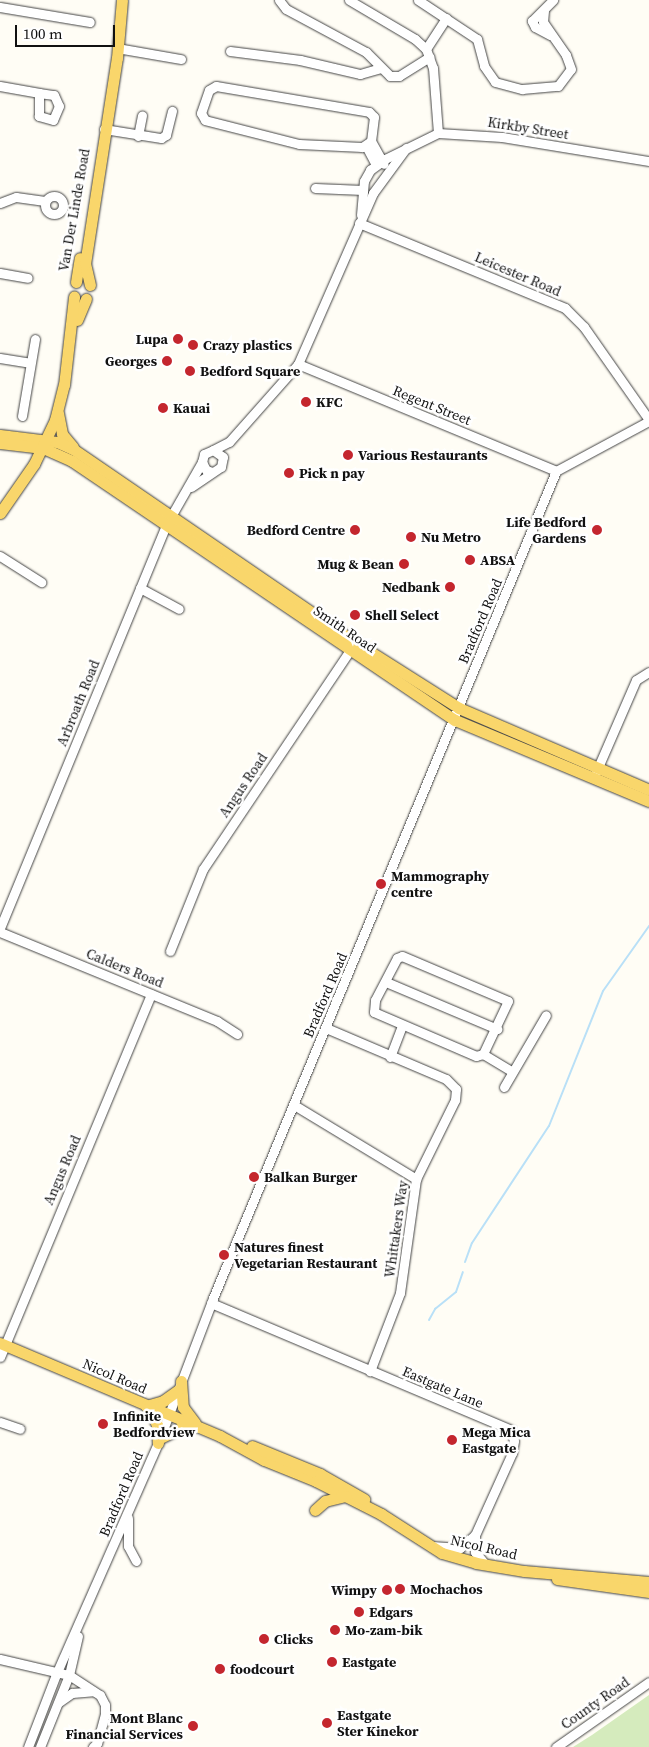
<!DOCTYPE html>
<style>
body{margin:0}
#map{position:relative;width:649px;height:1747px;overflow:hidden;background:#fffdf5;font-family:"Source Serif 4",serif}
div>[style]{position:absolute}
[style*='--x']{left:calc(var(--x)*1px);top:calc(var(--y)*1px);width:calc(var(--w)*1px);rotate:calc(var(--a)*1deg)}
.green>*{inset:0;background:#d5ebbd}
.stream>*{height:2px;margin:-1px;padding:0 1px;transform-origin:1px;border-radius:1px;background:#b9e0f7}
.roads{filter:drop-shadow(0 0 1px #444) drop-shadow(0 0 1px #444)}
.minor>*{height:9px;margin:-4.5px;padding:0 4.5px;transform-origin:4.5px;border-radius:4.5px;background:#fff}
.minor>.ring{margin:-4.5px;padding:0;box-sizing:content-box;background:none;border:9px solid #fff;border-radius:50%}
.major>*{height:11px;margin:-5.5px;padding:0 5.5px;transform-origin:5.5px;border-radius:5.5px;background:#f9d66b}
.dots>*{width:14px;height:14px;translate:-50% -50%;box-sizing:border-box;border:2px solid #fff;border-radius:50%}
span{translate:-50% -50%;white-space:nowrap;text-align:center;line-height:1.15;-webkit-text-stroke:5px #fff;paint-order:stroke}
.street-label{font-size:14px;color:#111}
.poi-label{font-size:14px;color:#111;font-weight:700}
.right{translate:-100% -50%;text-align:right}
.left{translate:0 -50%;text-align:left}
.scale{position:absolute;left:15px;top:25px;width:100px;height:22px;box-sizing:border-box;border:2px solid #111;border-top:0;padding-left:6px;font-size:15px;line-height:18px;white-space:nowrap;color:#111;-webkit-text-stroke:4px #fff;paint-order:stroke}
</style>
<div id="map">
<div class="green">
<div style="clip-path:polygon(649px 1695px,649px 1747px,573px 1747px,592px 1735px)"></div>
</div>
<div class="stream">
<div style="--x:465;--y:1262;--w:20;--a:-70"></div>
<div style="--x:472;--y:1243;--w:140;--a:-56.7"></div>
<div style="--x:549;--y:1126;--w:145;--a:-68.2"></div>
<div style="--x:603;--y:991;--w:80;--a:-54.7"></div>
<div style="--x:429;--y:1320;--w:13;--a:-61"></div>
<div style="--x:435;--y:1309;--w:27;--a:-39"></div>
<div style="--x:456;--y:1292;--w:21;--a:-71"></div>
</div>
<div class="roads">
<div class="minor">
<div style="--x:279;--y:0;--w:11;--a:52"></div>
<div style="--x:286;--y:9;--w:91;--a:28.3"></div>
<div style="--x:366;--y:52;--w:34;--a:45"></div>
<div style="--x:390;--y:76;--w:9;--a:0"></div>
<div style="--x:399;--y:76;--w:36;--a:-32"></div>
<div style="--x:349;--y:0;--w:77;--a:30.6"></div>
<div style="--x:415;--y:39;--w:15;--a:42"></div>
<div style="--x:426;--y:49;--w:20;--a:70"></div>
<div style="--x:433;--y:68;--w:65;--a:85.6"></div>
<div style="--x:418;--y:0;--w:71;--a:33.5"></div>
<div style="--x:477;--y:39;--w:28;--a:75"></div>
<div style="--x:484;--y:66;--w:19;--a:55"></div>
<div style="--x:495;--y:82;--w:28;--a:15"></div>
<div style="--x:522;--y:89;--w:36;--a:-5"></div>
<div style="--x:558;--y:86;--w:21;--a:-53"></div>
<div style="--x:571;--y:69;--w:15;--a:-110"></div>
<div style="--x:566;--y:55;--w:40;--a:-124.9"></div>
<div style="--x:543;--y:22;--w:11;--a:-85"></div>
<div style="--x:0;--y:7;--w:91;--a:9.5"></div>
<div style="--x:550;--y:35;--w:17;--a:-152"></div>
<div style="--x:535;--y:27;--w:7;--a:-117"></div>
<div style="--x:532;--y:21;--w:30;--a:-45"></div>
<div style="--x:117;--y:48;--w:65;--a:9.8"></div>
<div style="--x:426;--y:49;--w:37;--a:-57"></div>
<div style="--x:230;--y:51;--w:71;--a:7.3"></div>
<div style="--x:300;--y:60;--w:62;--a:13.1"></div>
<div style="--x:360;--y:74;--w:22;--a:-16"></div>
<div style="--x:0;--y:86;--w:40;--a:10"></div>
<div style="--x:39;--y:93;--w:15;--a:8"></div>
<div style="--x:54;--y:95;--w:12;--a:66"></div>
<div style="--x:59;--y:106;--w:15;--a:113"></div>
<div style="--x:53;--y:120;--w:15;--a:-164"></div>
<div style="--x:39;--y:116;--w:23;--a:-90"></div>
<div style="--x:216;--y:86;--w:155;--a:9.6"></div>
<div style="--x:369;--y:112;--w:7;--a:45"></div>
<div style="--x:374;--y:117;--w:24;--a:97"></div>
<div style="--x:371;--y:141;--w:11;--a:146"></div>
<div style="--x:362;--y:147;--w:63;--a:-177.3"></div>
<div style="--x:299;--y:144;--w:97;--a:-165.7"></div>
<div style="--x:205;--y:120;--w:8;--a:-120"></div>
<div style="--x:201;--y:113;--w:24;--a:-71"></div>
<div style="--x:209;--y:90;--w:8;--a:-30"></div>
<div style="--x:104;--y:129;--w:58;--a:9"></div>
<div style="--x:161;--y:138;--w:6;--a:-31"></div>
<div style="--x:166;--y:135;--w:25;--a:-76"></div>
<div style="--x:138;--y:136;--w:21;--a:-79"></div>
<div style="--x:371;--y:141;--w:26;--a:61"></div>
<div style="--x:366;--y:146;--w:21;--a:62"></div>
<div style="--x:315;--y:188;--w:48;--a:2.4"></div>
<div class="ring" style="left:45px;top:196px;width:9px;height:9px"></div>
<div style="--x:0;--y:203;--w:17;--a:-21"></div>
<div style="--x:16;--y:197;--w:29;--a:8"></div>
<div style="--x:361;--y:215;--w:34;--a:-85"></div>
<div style="--x:364;--y:181;--w:13;--a:-61"></div>
<div style="--x:370;--y:170;--w:19;--a:-36"></div>
<div style="--x:385;--y:159;--w:59;--a:-26.1"></div>
<div style="--x:438;--y:133;--w:64;--a:3.6"></div>
<div style="--x:502;--y:137;--w:149;--a:9.3"></div>
<div style="--x:359;--y:223;--w:223;--a:22.4"></div>
<div style="--x:565;--y:308;--w:27;--a:45"></div>
<div style="--x:584;--y:327;--w:113;--a:55"></div>
<div style="--x:0;--y:273;--w:28;--a:10"></div>
<div style="--x:0;--y:358;--w:30;--a:9"></div>
<div style="--x:298;--y:364;--w:279;--a:22.5"></div>
<div style="--x:22;--y:416;--w:78;--a:-80.4"></div>
<div style="--x:213;--y:450;--w:18;--a:-27"></div>
<div style="--x:229;--y:442;--w:104;--a:-48.5"></div>
<div style="--x:298;--y:364;--w:187;--a:-66.3"></div>
<div style="--x:373;--y:193;--w:56;--a:-53.7"></div>
<div style="--x:191;--y:487;--w:36;--a:-34"></div>
<div style="--x:221;--y:467;--w:10;--a:-79"></div>
<div style="--x:223;--y:457;--w:12;--a:-145"></div>
<div style="--x:213;--y:450;--w:10;--a:156"></div>
<div style="--x:204;--y:454;--w:8;--a:104"></div>
<div style="--x:202;--y:462;--w:9;--a:63"></div>
<div style="--x:206;--y:470;--w:6;--a:18"></div>
<div style="--x:0;--y:556;--w:49;--a:32.4"></div>
<div style="--x:140;--y:588;--w:44;--a:28.3"></div>
<div style="--x:596;--y:772;--w:100;--a:-66.5"></div>
<div style="--x:636;--y:680;--w:15;--a:-32"></div>
<div style="--x:0;--y:928;--w:436;--a:-67.6"></div>
<div style="--x:166;--y:525;--w:73;--a:-60.3"></div>
<div style="--x:0;--y:932;--w:235;--a:22.3"></div>
<div style="--x:217;--y:1021;--w:24;--a:33"></div>
<div style="--x:170;--y:951;--w:88;--a:-68.1"></div>
<div style="--x:203;--y:869;--w:271;--a:-56.1"></div>
<div style="--x:402;--y:956;--w:115;--a:23"></div>
<div style="--x:508;--y:1001;--w:59;--a:115.3"></div>
<div style="--x:483;--y:1054;--w:7;--a:164"></div>
<div style="--x:476;--y:1056;--w:111;--a:-156.7"></div>
<div style="--x:374;--y:1012;--w:12;--a:-85"></div>
<div style="--x:375;--y:1000;--w:47;--a:-62.4"></div>
<div style="--x:397;--y:958;--w:5;--a:-22"></div>
<div style="--x:386;--y:982;--w:121;--a:22.9"></div>
<div style="--x:326;--y:1028;--w:130;--a:23"></div>
<div style="--x:446;--y:1079;--w:14;--a:45"></div>
<div style="--x:456;--y:1089;--w:11;--a:95"></div>
<div style="--x:455;--y:1100;--w:88;--a:116.3"></div>
<div style="--x:416;--y:1179;--w:115;--a:98"></div>
<div style="--x:400;--y:1293;--w:84;--a:111"></div>
<div style="--x:483;--y:1054;--w:33;--a:31"></div>
<div style="--x:390;--y:1057;--w:33;--a:-69"></div>
<div style="--x:504;--y:1087;--w:83;--a:-59.7"></div>
<div style="--x:294;--y:1105;--w:143;--a:31.2"></div>
<div style="--x:211;--y:1303;--w:326;--a:22.9"></div>
<div style="--x:511;--y:1430;--w:11;--a:75"></div>
<div style="--x:514;--y:1441;--w:12;--a:99"></div>
<div style="--x:512;--y:1453;--w:90;--a:114.3"></div>
<div style="--x:475;--y:1535;--w:20;--a:139"></div>
<div style="--x:460;--y:1548;--w:28;--a:-176"></div>
<div style="--x:0;--y:1357;--w:393;--a:-67.4"></div>
<div style="--x:0;--y:1422;--w:21;--a:19"></div>
<div style="--x:128;--y:1518;--w:28;--a:90"></div>
<div style="--x:128;--y:1546;--w:17;--a:62"></div>
<div style="--x:475;--y:1535;--w:17;--a:90"></div>
<div style="--x:475;--y:1552;--w:17;--a:50"></div>
<div style="--x:0;--y:1659;--w:71;--a:13.1"></div>
<div style="--x:69;--y:1675;--w:37;--a:33"></div>
<div style="--x:100;--y:1695;--w:11;--a:63"></div>
<div style="--x:105;--y:1705;--w:9;--a:90"></div>
<div style="--x:105;--y:1714;--w:30;--a:105"></div>
<div style="--x:97;--y:1743;--w:6;--a:135"></div>
<div style="--x:59;--y:1702;--w:16;--a:-35"></div>
<div style="--x:72;--y:1693;--w:21;--a:-5"></div>
<div style="--x:28;--y:1747;--w:80;--a:-68.9"></div>
<div style="--x:57;--y:1672;--w:250;--a:-66.2"></div>
<div style="--x:158;--y:1443;--w:155;--a:-69.2"></div>
<div style="--x:213;--y:1298;--w:895;--a:-67.47"></div>
<div style="--x:556;--y:471;--w:106;--a:-28.3"></div>
<div style="--x:40;--y:1747;--w:78;--a:-68.1"></div>
<div style="--x:69;--y:1675;--w:40;--a:-77"></div>
<div style="--x:556;--y:1747;--w:113;--a:-35"></div>
</div>
<div class="major">
<div style="--x:76;--y:282;--w:24;--a:-81"></div>
<div style="--x:90;--y:285;--w:22;--a:-103"></div>
<div style="--x:85;--y:264;--w:208;--a:-81.2"></div>
<div style="--x:117;--y:58;--w:58;--a:-85.1"></div>
<div style="--x:77;--y:320;--w:23;--a:-67"></div>
<div style="--x:58;--y:413;--w:21;--a:79"></div>
<div style="--x:62;--y:434;--w:17;--a:50"></div>
<div style="--x:0;--y:435;--w:57;--a:7"></div>
<div style="--x:57;--y:442;--w:17;--a:24"></div>
<div style="--x:73;--y:449;--w:342;--a:34.4"></div>
<div style="--x:355;--y:642;--w:123;--a:32.4"></div>
<div style="--x:459;--y:708;--w:207;--a:23.3"></div>
<div style="--x:0;--y:443;--w:43;--a:6.6"></div>
<div style="--x:43;--y:448;--w:32;--a:24"></div>
<div style="--x:72;--y:461;--w:462;--a:34.1"></div>
<div style="--x:455;--y:720;--w:210;--a:22.7"></div>
<div style="--x:0;--y:513;--w:60;--a:-55.2"></div>
<div style="--x:34;--y:464;--w:49;--a:-64.5"></div>
<div style="--x:55;--y:420;--w:36;--a:-76"></div>
<div style="--x:64;--y:385;--w:89;--a:-83.5"></div>
<div style="--x:0;--y:1343;--w:239;--a:22.9"></div>
<div style="--x:220;--y:1436;--w:50;--a:28.6"></div>
<div style="--x:264;--y:1460;--w:56;--a:22"></div>
<div style="--x:316;--y:1481;--w:73;--a:26.9"></div>
<div style="--x:381;--y:1514;--w:72;--a:32.6"></div>
<div style="--x:442;--y:1553;--w:35;--a:16"></div>
<div style="--x:476;--y:1563;--w:49;--a:9.5"></div>
<div style="--x:524;--y:1571;--w:125;--a:5"></div>
<div style="--x:181;--y:1381;--w:26;--a:86"></div>
<div style="--x:183;--y:1407;--w:20;--a:53"></div>
<div style="--x:146;--y:1406;--w:18;--a:-16"></div>
<div style="--x:163;--y:1401;--w:19;--a:-36"></div>
<div style="--x:149;--y:1407;--w:20;--a:66"></div>
<div style="--x:157;--y:1425;--w:18;--a:87"></div>
<div style="--x:160;--y:1438;--w:34;--a:-26"></div>
<div style="--x:252;--y:1446;--w:74;--a:22.4"></div>
<div style="--x:320;--y:1474;--w:51;--a:29.6"></div>
<div style="--x:315;--y:1510;--w:13;--a:-42"></div>
<div style="--x:325;--y:1501;--w:21;--a:-14"></div>
<div style="--x:557;--y:1579;--w:93;--a:8"></div>
</div>
</div>
<div class="dots">
<div style="left:178px;top:339px;background:#c4262e"></div>
<div style="left:193px;top:345px;background:#c4262e"></div>
<div style="left:167px;top:361px;background:#c4262e"></div>
<div style="left:190px;top:371px;background:#c4262e"></div>
<div style="left:306px;top:402px;background:#c4262e"></div>
<div style="left:163px;top:408px;background:#c4262e"></div>
<div style="left:348px;top:455px;background:#c4262e"></div>
<div style="left:289px;top:473px;background:#c4262e"></div>
<div style="left:355px;top:530px;background:#c4262e"></div>
<div style="left:597px;top:530px;background:#c4262e"></div>
<div style="left:411px;top:537px;background:#c4262e"></div>
<div style="left:470px;top:560px;background:#c4262e"></div>
<div style="left:404px;top:564px;background:#c4262e"></div>
<div style="left:450px;top:587px;background:#c4262e"></div>
<div style="left:355px;top:615px;background:#c4262e"></div>
<div style="left:381px;top:884px;background:#c4262e"></div>
<div style="left:254px;top:1177px;background:#c4262e"></div>
<div style="left:224px;top:1255px;background:#c4262e"></div>
<div style="left:103px;top:1424px;background:#c4262e"></div>
<div style="left:452px;top:1440px;background:#c4262e"></div>
<div style="left:400px;top:1589px;background:#c4262e"></div>
<div style="left:387px;top:1590px;background:#c4262e"></div>
<div style="left:359px;top:1612px;background:#c4262e"></div>
<div style="left:335px;top:1630px;background:#c4262e"></div>
<div style="left:264px;top:1639px;background:#c4262e"></div>
<div style="left:332px;top:1662px;background:#c4262e"></div>
<div style="left:220px;top:1669px;background:#c4262e"></div>
<div style="left:327px;top:1723px;background:#c4262e"></div>
<div style="left:193px;top:1726px;background:#c4262e"></div>
</div>
<div class="street-label">
<span style="left:528px;top:128px;rotate:9deg">Kirkby Street</span>
<span style="left:74px;top:210px;rotate:-80deg">Van Der Linde Road</span>
<span style="left:518px;top:274px;rotate:23deg">Leicester Road</span>
<span style="left:432px;top:405px;rotate:22deg">Regent Street</span>
<span style="left:480px;top:621px;rotate:-67deg">Bradford Road</span>
<span style="left:345px;top:629px;rotate:34deg">Smith Road</span>
<span style="left:78px;top:703px;rotate:-68deg">Arbroath Road</span>
<span style="left:243px;top:785px;rotate:-56deg">Angus Road</span>
<span style="left:125px;top:968px;rotate:22deg">Calders Road</span>
<span style="left:325px;top:995px;rotate:-67deg">Bradford Road</span>
<span style="left:62px;top:1170px;rotate:-67deg">Angus Road</span>
<span style="left:396px;top:1229px;rotate:-82deg">Whittakers Way</span>
<span style="left:115px;top:1376px;rotate:23deg">Nicol Road</span>
<span style="left:443px;top:1387px;rotate:23deg">Eastgate Lane</span>
<span style="left:121px;top:1494px;rotate:-67deg">Bradford Road</span>
<span style="left:484px;top:1547px;rotate:13deg">Nicol Road</span>
<span style="left:595px;top:1703px;rotate:-35deg">County Road</span>
</div>
<div class="poi-label">
<span class="right" style="left:168px;top:339px">Lupa</span>
<span class="left" style="left:203px;top:345px">Crazy plastics</span>
<span class="right" style="left:157px;top:361px">Georges</span>
<span class="left" style="left:200px;top:371px">Bedford Square</span>
<span class="left" style="left:316px;top:402px">KFC</span>
<span class="left" style="left:173px;top:408px">Kauai</span>
<span class="left" style="left:358px;top:455px">Various Restaurants</span>
<span class="left" style="left:299px;top:473px">Pick n pay</span>
<span class="right" style="left:586px;top:530px">Life Bedford<br>Gardens</span>
<span class="right" style="left:345px;top:530px">Bedford Centre</span>
<span class="left" style="left:421px;top:537px">Nu Metro</span>
<span class="left" style="left:480px;top:560px">ABSA</span>
<span class="right" style="left:394px;top:564px">Mug &amp; Bean</span>
<span class="right" style="left:440px;top:587px">Nedbank</span>
<span class="left" style="left:365px;top:615px">Shell Select</span>
<span class="left" style="left:391px;top:884px">Mammography<br>centre</span>
<span class="left" style="left:264px;top:1177px">Balkan Burger</span>
<span class="left" style="left:234px;top:1255px">Natures finest<br>Vegetarian Restaurant</span>
<span class="left" style="left:113px;top:1424px">Infinite<br>Bedfordview</span>
<span class="left" style="left:462px;top:1440px">Mega Mica<br>Eastgate</span>
<span class="left" style="left:410px;top:1589px">Mochachos</span>
<span class="right" style="left:377px;top:1590px">Wimpy</span>
<span class="left" style="left:369px;top:1612px">Edgars</span>
<span class="left" style="left:345px;top:1630px">Mo-zam-bik</span>
<span class="left" style="left:274px;top:1639px">Clicks</span>
<span class="left" style="left:342px;top:1662px">Eastgate</span>
<span class="left" style="left:230px;top:1669px">foodcourt</span>
<span class="left" style="left:337px;top:1723px">Eastgate<br>Ster Kinekor</span>
<span class="right" style="left:183px;top:1726px">Mont Blanc<br>Financial Services</span>
</div>
<div class="scale">100 m</div>
</div>
